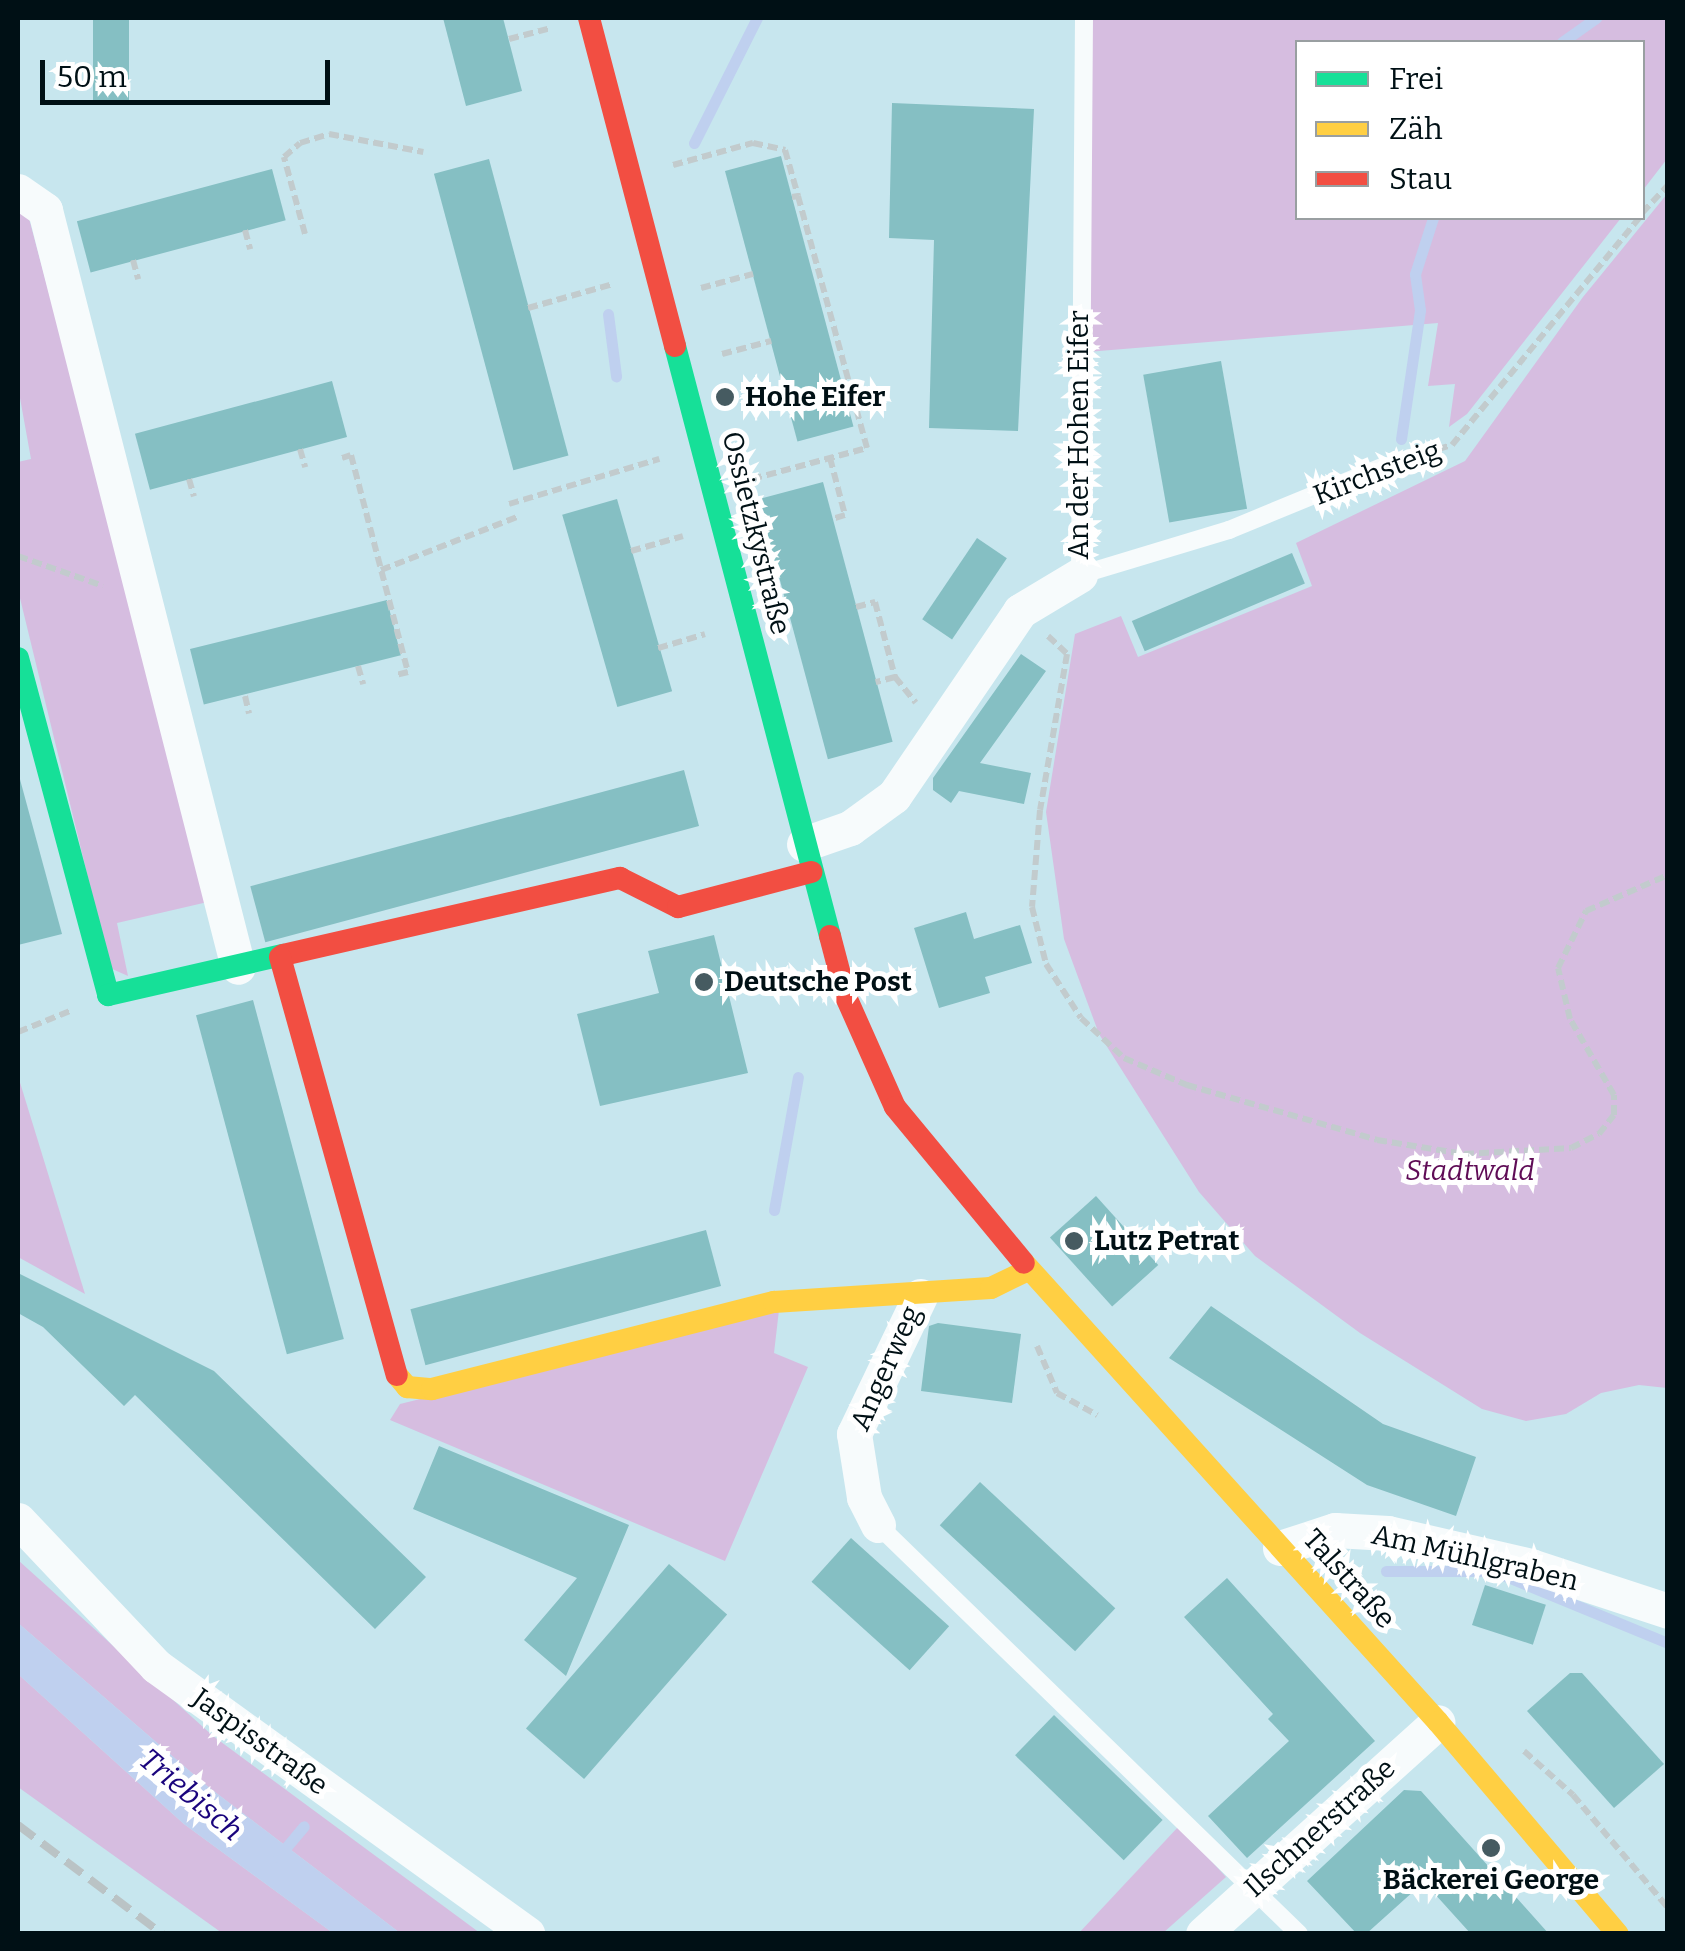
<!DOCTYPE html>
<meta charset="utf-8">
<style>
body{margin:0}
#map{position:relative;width:1685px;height:1951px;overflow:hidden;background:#c7e6ee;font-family:Bitter,serif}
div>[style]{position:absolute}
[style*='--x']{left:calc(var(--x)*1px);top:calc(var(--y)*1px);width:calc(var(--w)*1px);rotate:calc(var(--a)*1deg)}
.green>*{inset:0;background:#d6bde0}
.water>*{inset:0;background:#bfd0ef}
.stream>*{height:11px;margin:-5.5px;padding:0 5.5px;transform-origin:5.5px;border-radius:5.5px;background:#bfd0ef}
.building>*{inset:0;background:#85bfc3;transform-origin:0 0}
.path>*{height:6px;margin-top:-3px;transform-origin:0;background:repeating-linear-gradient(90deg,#c2cbcd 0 10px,transparent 0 15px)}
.lane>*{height:18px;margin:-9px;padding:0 9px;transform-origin:9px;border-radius:9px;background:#f7fbfc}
.street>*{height:35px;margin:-17.5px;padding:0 17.5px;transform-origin:17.5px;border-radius:17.5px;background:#f7fbfc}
.fast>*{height:22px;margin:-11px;padding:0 11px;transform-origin:11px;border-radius:11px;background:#16e098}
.slow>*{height:22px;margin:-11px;padding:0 11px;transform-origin:11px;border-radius:11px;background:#ffcf43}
.jam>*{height:22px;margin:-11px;padding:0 11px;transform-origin:11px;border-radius:11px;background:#f24e42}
.rail>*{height:8px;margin-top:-4px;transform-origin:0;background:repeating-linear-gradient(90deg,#bac3c5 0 20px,transparent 0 30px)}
.dots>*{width:28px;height:28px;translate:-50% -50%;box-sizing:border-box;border:5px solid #fff;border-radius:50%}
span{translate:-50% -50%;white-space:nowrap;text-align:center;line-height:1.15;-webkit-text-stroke:10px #fff;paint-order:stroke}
.poi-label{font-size:28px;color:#001015;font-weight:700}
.left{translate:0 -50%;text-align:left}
.street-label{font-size:28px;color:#001015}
.park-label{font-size:28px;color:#5f0c56;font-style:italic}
.water-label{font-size:30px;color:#1a047d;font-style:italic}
.frame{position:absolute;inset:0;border:20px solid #001015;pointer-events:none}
.legend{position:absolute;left:1295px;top:40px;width:350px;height:180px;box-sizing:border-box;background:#fff;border:2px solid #999fa1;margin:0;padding:12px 18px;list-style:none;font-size:30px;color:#001015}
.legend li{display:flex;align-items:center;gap:20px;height:50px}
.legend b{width:50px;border:2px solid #999fa1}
.scale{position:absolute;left:40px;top:60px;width:290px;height:45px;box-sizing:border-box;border:5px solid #001015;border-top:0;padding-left:12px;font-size:30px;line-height:35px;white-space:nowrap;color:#001015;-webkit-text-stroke:8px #fff;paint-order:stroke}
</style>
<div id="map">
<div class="green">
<div style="clip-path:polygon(1091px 18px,1667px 18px,1667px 159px,1643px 190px,1642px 42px,1298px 42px,1298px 218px,1621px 218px,1467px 414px,1449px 427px,1455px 384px,1428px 386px,1438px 323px,1087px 352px)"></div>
<div style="clip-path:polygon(1667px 194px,1667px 1388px,1639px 1385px,1601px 1393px,1566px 1414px,1526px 1421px,1482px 1409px,1360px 1333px,1255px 1256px,1199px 1192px,1099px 1034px,1064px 939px,1046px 812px,1075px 634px,1121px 616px,1138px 657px,1312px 586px,1296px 543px,1465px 461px,1583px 297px)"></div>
<div style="clip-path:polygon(27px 211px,212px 901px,117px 923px,128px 976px,110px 968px,18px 590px,18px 462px,31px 459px,18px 387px,18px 213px)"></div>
<div style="clip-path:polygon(18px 1076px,85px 1294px,18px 1257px)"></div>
<div style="clip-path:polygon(779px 1310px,774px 1353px,808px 1367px,725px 1561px,390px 1420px,400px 1404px)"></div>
<div style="clip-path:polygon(18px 1560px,213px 1736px,480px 1933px,400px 1933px,207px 1786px,18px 1623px)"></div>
<div style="clip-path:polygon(18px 1674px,184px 1824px,333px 1933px,222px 1933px,18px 1787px)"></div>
<div style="clip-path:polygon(1179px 1826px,1226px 1877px,1163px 1933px,1078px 1934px)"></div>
</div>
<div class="water">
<div style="clip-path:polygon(18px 1623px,207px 1786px,400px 1933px,333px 1933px,184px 1824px,18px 1674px)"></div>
</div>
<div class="stream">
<div style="--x:1562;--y:42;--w:42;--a:-35.2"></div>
<div style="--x:694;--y:143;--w:140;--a:-63.3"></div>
<div style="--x:608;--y:314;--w:63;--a:82.6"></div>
<div style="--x:1401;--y:439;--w:130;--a:-81.6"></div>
<div style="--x:1420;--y:310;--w:36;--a:-98"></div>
<div style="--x:1415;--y:274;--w:59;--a:-72.2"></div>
<div style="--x:774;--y:1210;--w:135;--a:-79.8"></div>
<div style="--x:1386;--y:1571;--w:107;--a:0"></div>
<div style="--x:1493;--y:1571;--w:189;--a:22.4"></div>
<div style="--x:278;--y:1857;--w:40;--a:-50"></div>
</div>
<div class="building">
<div style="left:93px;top:18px;width:36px;height:85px"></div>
<div style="clip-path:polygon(443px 18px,503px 18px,522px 91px,466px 106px)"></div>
<div style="clip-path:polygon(892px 103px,1034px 109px,1018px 431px,929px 428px,934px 240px,889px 238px)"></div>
<div style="left:781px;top:156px;width:280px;height:58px;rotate:75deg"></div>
<div style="left:489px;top:159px;width:307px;height:57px;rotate:75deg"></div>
<div style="left:272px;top:169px;width:53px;height:202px;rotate:75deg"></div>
<div style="left:1221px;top:361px;width:150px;height:79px;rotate:80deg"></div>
<div style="left:332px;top:381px;width:58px;height:204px;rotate:75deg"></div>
<div style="left:823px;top:482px;width:269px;height:67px;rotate:75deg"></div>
<div style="left:617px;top:499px;width:200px;height:57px;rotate:74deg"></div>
<div style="left:977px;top:538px;width:36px;height:98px;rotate:34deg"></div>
<div style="left:1292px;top:553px;width:33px;height:174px;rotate:67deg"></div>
<div style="left:387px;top:600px;width:57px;height:203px;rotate:76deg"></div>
<div style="clip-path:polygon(1021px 654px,1046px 671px,980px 763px,1031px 773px,1024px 804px,959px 791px,951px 803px,933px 790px,933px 778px)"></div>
<div style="left:684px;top:770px;width:58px;height:449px;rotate:75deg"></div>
<div style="clip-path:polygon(18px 772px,62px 934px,18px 945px)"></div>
<div style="clip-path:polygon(966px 912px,974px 939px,1020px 925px,1032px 963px,985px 977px,990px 993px,939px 1008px,914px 928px)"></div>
<div style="clip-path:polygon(714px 935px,748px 1073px,600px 1106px,577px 1014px,659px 993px,648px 951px)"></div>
<div style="left:253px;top:1000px;width:351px;height:59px;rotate:75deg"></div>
<div style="left:1096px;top:1196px;width:93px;height:62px;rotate:48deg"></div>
<div style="left:706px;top:1230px;width:58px;height:306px;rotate:75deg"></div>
<div style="clip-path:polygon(18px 1273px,214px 1371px,426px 1577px,375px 1629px,135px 1395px,124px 1406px,43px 1327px,18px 1313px)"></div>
<div style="clip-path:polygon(1211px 1306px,1383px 1424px,1476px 1457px,1456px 1516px,1367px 1485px,1169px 1358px)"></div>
<div style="clip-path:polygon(938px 1323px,1021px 1334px,1012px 1403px,921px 1391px,929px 1326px)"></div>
<div style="clip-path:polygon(439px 1446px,629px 1525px,566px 1676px,524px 1640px,577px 1578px,413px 1509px)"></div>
<div style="left:980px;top:1482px;width:185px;height:59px;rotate:43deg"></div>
<div style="left:851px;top:1538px;width:132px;height:59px;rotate:42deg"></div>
<div style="left:669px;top:1564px;width:77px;height:218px;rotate:41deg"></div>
<div style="clip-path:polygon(1227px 1578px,1375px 1741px,1247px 1858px,1208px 1816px,1289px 1741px,1268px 1719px,1273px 1714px,1184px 1617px)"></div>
<div style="left:1485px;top:1585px;width:64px;height:42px;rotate:18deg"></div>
<div style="clip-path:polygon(1570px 1673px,1582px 1673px,1664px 1764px,1614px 1808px,1527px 1711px)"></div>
<div style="left:1054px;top:1715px;width:151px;height:56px;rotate:44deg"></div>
<div style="clip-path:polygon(1404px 1790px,1421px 1791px,1549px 1934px,1471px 1934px,1424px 1882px,1366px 1934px,1357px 1934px,1307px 1881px)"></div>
</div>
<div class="path">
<div style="--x:509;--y:39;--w:43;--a:-14.7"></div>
<div style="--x:673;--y:165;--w:83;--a:-15.4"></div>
<div style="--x:753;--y:143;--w:33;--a:12"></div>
<div style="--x:785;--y:150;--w:48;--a:74.2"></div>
<div style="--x:792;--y:197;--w:6;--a:-9"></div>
<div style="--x:798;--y:196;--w:197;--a:74.7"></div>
<div style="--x:850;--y:386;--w:6;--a:171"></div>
<div style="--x:1642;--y:213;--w:38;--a:-47"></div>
<div style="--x:245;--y:230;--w:20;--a:75"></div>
<div style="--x:305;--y:234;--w:80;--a:-105.3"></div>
<div style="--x:284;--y:157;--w:21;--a:-41"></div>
<div style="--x:300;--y:143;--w:30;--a:-17"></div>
<div style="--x:329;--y:134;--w:96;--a:10.8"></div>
<div style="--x:133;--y:260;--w:20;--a:75"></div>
<div style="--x:701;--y:288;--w:54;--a:-15.1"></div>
<div style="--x:528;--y:308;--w:88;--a:-15.8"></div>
<div style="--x:722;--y:354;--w:51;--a:-14.9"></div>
<div style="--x:300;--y:449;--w:19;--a:74"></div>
<div style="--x:342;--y:458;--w:9;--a:-18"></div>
<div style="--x:351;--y:455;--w:224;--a:75.3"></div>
<div style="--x:408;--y:672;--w:12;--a:166"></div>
<div style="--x:830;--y:458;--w:59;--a:75.3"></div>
<div style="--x:845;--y:515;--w:14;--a:163"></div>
<div style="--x:1409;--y:458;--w:45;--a:-16.8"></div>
<div style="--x:1452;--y:445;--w:294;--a:-50.5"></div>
<div style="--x:189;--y:479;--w:18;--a:74"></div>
<div style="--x:752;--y:479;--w:119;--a:-15.1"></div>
<div style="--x:867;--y:448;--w:64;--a:-105.3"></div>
<div style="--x:509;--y:504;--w:157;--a:-16.7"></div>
<div style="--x:631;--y:551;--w:54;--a:-16.1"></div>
<div style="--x:18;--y:556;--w:90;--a:19.4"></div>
<div style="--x:381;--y:570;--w:146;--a:-21.3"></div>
<div style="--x:856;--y:607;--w:20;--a:-15"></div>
<div style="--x:875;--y:602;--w:78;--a:75.1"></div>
<div style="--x:895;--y:677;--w:20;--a:165"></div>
<div style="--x:1048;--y:636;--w:26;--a:43"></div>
<div style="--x:1067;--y:654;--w:158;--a:99.8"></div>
<div style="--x:1040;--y:810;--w:97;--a:94.7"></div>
<div style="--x:1032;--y:907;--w:59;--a:76.2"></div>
<div style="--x:1046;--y:964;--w:64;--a:57.1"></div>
<div style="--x:1081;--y:1018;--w:59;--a:42.9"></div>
<div style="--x:1124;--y:1058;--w:69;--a:23.2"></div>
<div style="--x:1187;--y:1085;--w:198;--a:16.1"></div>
<div style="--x:1377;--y:1140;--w:88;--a:9.1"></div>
<div style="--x:1464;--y:1154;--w:107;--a:-3.2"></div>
<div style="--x:1571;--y:1148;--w:31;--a:-27"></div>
<div style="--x:1599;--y:1134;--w:24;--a:-52"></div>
<div style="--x:1614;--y:1115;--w:20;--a:-90"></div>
<div style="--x:1614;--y:1095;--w:88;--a:-120.1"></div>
<div style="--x:1570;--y:1019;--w:52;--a:-103.2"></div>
<div style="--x:1558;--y:968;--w:64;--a:-63.8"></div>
<div style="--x:1586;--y:911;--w:90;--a:-23.7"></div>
<div style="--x:658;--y:648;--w:49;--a:-16.6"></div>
<div style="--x:358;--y:666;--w:19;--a:74"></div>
<div style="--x:895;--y:677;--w:33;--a:51"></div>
<div style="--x:245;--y:696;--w:18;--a:77"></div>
<div style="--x:18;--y:1032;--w:56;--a:-22"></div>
<div style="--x:1037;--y:1346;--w:51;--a:66.9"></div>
<div style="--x:1057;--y:1393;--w:46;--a:28.8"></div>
<div style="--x:1524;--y:1751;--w:66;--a:41.9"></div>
<div style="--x:1573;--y:1795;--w:148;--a:49.9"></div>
</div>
<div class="lane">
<div style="--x:1084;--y:18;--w:557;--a:90.41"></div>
<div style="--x:1080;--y:575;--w:156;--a:-16.8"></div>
<div style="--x:1229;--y:530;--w:168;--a:-22.4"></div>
<div style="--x:878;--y:1525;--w:587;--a:44.17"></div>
</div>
<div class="street">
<div style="--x:18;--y:191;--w:33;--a:35"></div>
<div style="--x:45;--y:210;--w:781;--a:75.7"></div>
<div style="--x:804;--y:844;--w:49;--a:-19.2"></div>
<div style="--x:850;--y:828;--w:54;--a:-36"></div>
<div style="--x:894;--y:796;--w:224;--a:-55.7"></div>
<div style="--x:1020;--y:611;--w:70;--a:-31"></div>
<div style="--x:18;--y:1520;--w:201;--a:46.6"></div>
<div style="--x:156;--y:1666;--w:458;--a:35.8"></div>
<div style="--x:878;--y:1525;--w:31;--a:-117"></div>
<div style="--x:864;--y:1497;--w:64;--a:-99"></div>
<div style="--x:854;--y:1434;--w:153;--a:-64.4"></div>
<div style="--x:1280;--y:1548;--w:58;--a:-18.1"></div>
<div style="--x:1335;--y:1530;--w:53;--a:3.2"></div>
<div style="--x:1388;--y:1533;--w:147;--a:13"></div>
<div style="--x:1531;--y:1566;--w:144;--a:18.2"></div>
<div style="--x:1203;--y:1934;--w:316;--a:-42.1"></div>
</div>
<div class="fast">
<div style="--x:675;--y:346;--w:610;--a:75.28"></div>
<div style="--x:18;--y:658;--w:349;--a:75"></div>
<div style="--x:108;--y:995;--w:180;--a:-12.9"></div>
</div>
<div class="slow">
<div style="--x:1024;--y:1263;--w:618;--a:47.95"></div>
<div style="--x:1438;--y:1722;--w:278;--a:49.7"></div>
<div style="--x:397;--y:1375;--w:16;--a:50"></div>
<div style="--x:407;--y:1387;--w:25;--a:5"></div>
<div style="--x:432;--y:1389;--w:353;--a:-14.3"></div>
<div style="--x:774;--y:1302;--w:217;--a:-3.7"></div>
<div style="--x:991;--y:1288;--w:41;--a:-25.9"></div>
</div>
<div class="jam">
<div style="--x:589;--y:18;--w:339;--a:75.3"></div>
<div style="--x:830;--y:936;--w:63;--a:75.3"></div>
<div style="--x:846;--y:997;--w:120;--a:66"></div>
<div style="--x:895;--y:1107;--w:202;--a:50.4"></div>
<div style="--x:283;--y:955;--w:346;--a:-12.9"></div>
<div style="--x:620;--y:878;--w:65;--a:26.6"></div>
<div style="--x:678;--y:907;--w:138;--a:-14.7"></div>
<div style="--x:280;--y:957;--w:434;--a:74.4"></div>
</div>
<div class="rail">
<div style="--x:18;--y:1825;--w:181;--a:37.1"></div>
</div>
<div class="dots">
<div style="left:725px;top:397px;background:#465b61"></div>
<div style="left:704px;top:982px;background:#465b61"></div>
<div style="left:1074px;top:1241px;background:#465b61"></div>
<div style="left:1491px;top:1848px;background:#465b61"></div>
</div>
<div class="poi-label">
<span class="left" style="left:745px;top:397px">Hohe Eifer</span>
<span class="left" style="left:724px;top:982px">Deutsche Post</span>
<span class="left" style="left:1094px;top:1241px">Lutz Petrat</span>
<span style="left:1491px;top:1880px">Bäckerei George</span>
</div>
<div class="street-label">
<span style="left:1079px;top:435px;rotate:-90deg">An der Hohen Eifer</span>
<span style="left:1377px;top:473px;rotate:-21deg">Kirchsteig</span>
<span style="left:756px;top:533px;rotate:76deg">Ossietzkystraße</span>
<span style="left:886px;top:1368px;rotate:-66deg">Angerweg</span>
<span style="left:1475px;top:1558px;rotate:13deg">Am Mühlgraben</span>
<span style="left:1349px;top:1579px;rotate:48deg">Talstraße</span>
<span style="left:260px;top:1742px;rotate:36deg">Jaspisstraße</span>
<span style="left:1320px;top:1828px;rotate:-42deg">Ilschnerstraße</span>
</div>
<div class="park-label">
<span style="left:1470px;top:1171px">Stadtwald</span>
</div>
<div class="water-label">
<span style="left:191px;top:1795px;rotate:40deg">Triebisch</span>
</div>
<div class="frame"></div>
<ul class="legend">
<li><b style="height:12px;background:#16e098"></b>Frei</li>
<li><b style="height:12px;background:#ffcf43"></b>Zäh</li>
<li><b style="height:12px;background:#f24e42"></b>Stau</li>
</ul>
<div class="scale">50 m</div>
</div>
